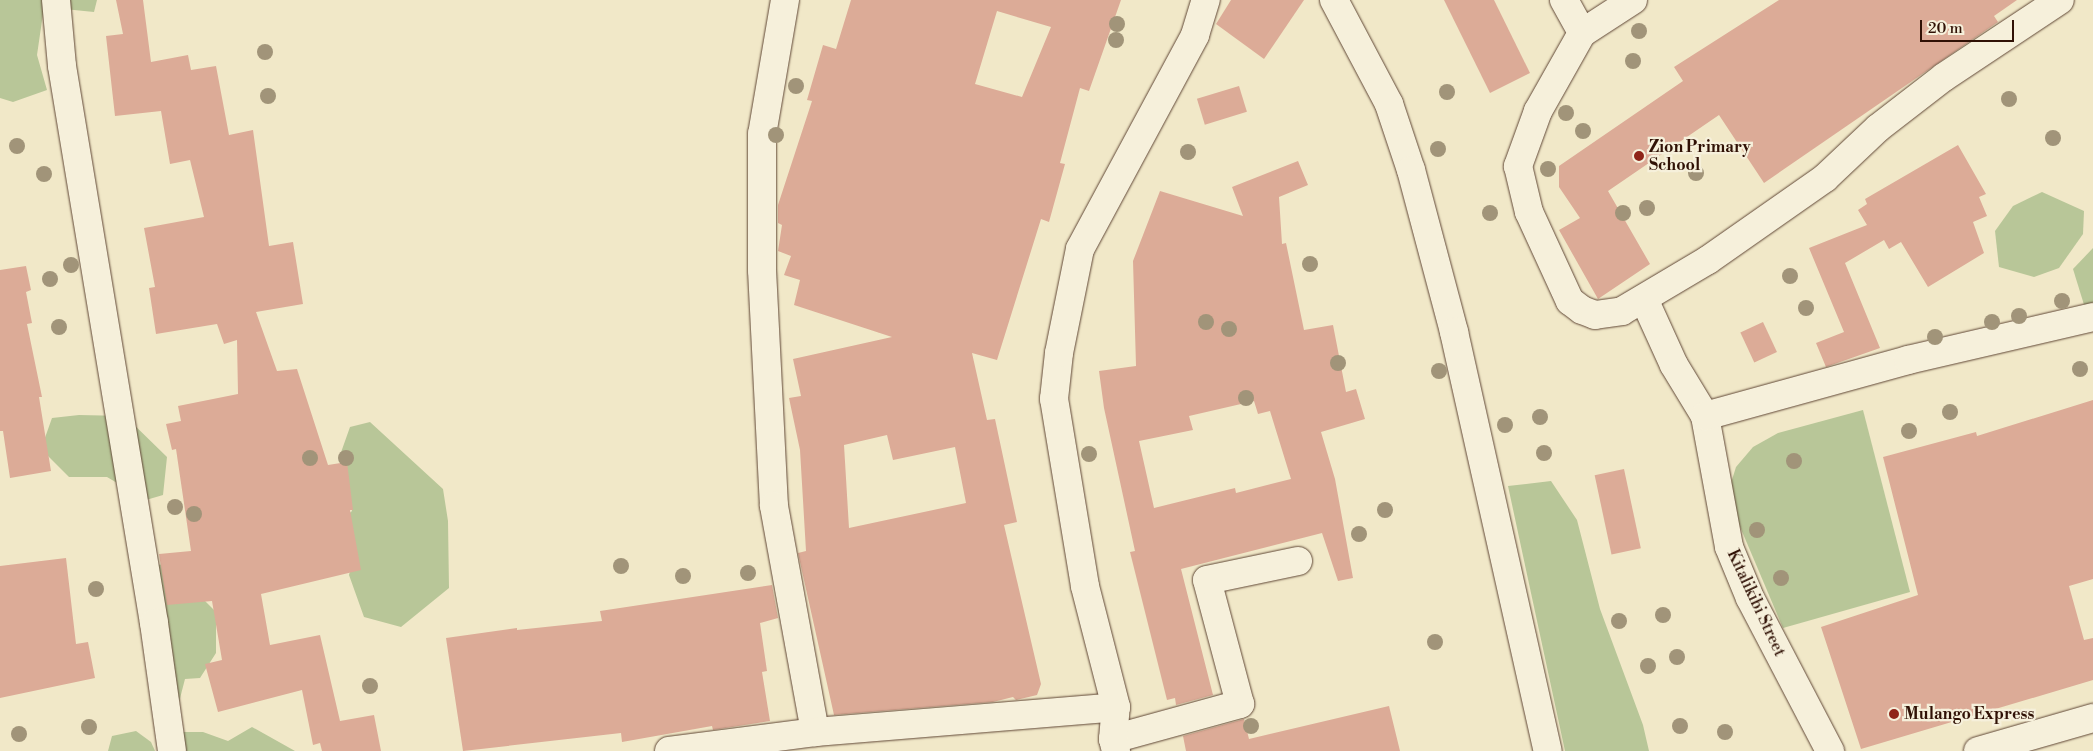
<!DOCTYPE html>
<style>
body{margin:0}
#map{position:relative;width:2093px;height:751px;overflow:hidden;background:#f1e8c8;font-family:"Libre Bodoni",serif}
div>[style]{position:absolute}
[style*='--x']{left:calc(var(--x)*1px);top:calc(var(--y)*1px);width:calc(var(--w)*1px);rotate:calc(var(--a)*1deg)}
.green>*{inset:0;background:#b8c698}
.building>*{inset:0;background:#dcab97;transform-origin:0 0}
.roads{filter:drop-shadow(0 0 1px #604736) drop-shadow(0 0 1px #604736)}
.minor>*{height:28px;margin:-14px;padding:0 14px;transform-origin:14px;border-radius:14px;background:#f6f0db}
.trees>*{width:16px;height:16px;margin:-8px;border-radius:50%;background:#a19479}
.dots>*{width:14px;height:14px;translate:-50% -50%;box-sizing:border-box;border:2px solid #f6f0db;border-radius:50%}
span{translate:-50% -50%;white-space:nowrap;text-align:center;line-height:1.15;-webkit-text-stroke:4.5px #f6f0db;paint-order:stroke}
.poi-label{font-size:16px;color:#301105;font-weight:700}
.left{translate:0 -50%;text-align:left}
.street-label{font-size:16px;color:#301105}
.scale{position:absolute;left:1920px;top:20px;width:94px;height:22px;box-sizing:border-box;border:2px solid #301105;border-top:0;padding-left:6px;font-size:15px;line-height:18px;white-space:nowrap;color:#301105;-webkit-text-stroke:4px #f6f0db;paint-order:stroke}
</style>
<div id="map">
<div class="green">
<div style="clip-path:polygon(0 0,97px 0,94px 12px,44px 7px,37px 55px,47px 90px,13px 102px,0 98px)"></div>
<div style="clip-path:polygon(2042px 192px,2084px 211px,2083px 234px,2059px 268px,2034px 277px,1999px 267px,1995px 231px,2013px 206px)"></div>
<div style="clip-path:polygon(2093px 248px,2093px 309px,2085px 308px,2073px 269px)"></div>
<div style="clip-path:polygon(1863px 410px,1910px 592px,1783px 628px,1727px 496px,1736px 467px,1753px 447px,1778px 433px)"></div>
<div style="clip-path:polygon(79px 415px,125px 416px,167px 457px,163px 495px,146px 500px,107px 477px,69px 477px,41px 449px,52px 418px)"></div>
<div style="clip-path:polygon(370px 422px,443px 489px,448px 521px,449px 588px,401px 627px,364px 617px,349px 575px,353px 559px,338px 523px,352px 511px,339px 458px,350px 427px)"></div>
<div style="clip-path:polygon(1551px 481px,1577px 520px,1600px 609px,1643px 725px,1649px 751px,1565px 751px,1508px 486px)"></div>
<div style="clip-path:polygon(175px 564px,189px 585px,216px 612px,216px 653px,200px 678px,185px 679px,178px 706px,153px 565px)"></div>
<div style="clip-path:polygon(252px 727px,295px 751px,180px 751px,177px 732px,203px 732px,228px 741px)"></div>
<div style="clip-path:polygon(136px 731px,151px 742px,155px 751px,108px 751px,112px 736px)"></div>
</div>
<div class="building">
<div style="clip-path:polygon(116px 0,143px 0,151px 62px,188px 55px,191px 70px,216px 66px,229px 135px,253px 130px,269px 246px,293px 242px,303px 304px,256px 312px,277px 371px,297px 369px,328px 465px,347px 462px,353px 510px,350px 510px,361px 570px,261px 594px,270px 645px,320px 635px,340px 721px,374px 715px,381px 751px,322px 751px,320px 743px,313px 745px,302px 690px,218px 712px,205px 664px,222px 660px,212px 601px,167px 605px,159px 554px,191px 551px,176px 449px,172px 450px,166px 424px,181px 421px,178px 406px,238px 394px,237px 340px,224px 344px,217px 324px,156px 334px,149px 288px,155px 287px,144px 228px,204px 217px,190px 160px,170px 164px,161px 111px,115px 116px,106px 36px,123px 34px)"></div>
<div style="clip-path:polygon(evenodd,851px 0,1121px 0,1089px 91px,1080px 88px,1060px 163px,1065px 164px,1049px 222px,1041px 219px,997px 360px,972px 353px,987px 420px,995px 419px,1017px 522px,1004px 525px,1041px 684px,1037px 695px,1016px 700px,1013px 697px,993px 702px,834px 715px,798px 553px,806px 551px,800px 450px,789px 398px,801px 396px,793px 359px,892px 337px,794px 305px,800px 280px,784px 275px,791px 256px,778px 251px,782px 225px,778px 223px,778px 205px,812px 101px,807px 100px,823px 45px,836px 49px,851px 0,997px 11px,1051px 27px,1022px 97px,975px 84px,997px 11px,851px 0,887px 435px,893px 460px,955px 447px,966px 503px,849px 528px,844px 445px,887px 435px)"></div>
<div style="clip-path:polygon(1231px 0,1304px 0,1264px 59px,1216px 24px)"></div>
<div style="clip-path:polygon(1444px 0,1494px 0,1530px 73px,1490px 93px)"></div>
<div style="clip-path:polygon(1779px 0,2017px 0,1994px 16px,1998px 22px,1764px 183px,1719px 115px,1608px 191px,1650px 264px,1598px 299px,1559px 230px,1580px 218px,1559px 187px,1559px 166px,1683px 81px,1674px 67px)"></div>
<div style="left:1239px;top:86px;width:27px;height:44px;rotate:73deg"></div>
<div style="clip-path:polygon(1958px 145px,1986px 194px,1979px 197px,1987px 216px,1973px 222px,1984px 253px,1928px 287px,1901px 242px,1889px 249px,1884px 240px,1845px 263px,1880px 348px,1826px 367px,1816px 343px,1844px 332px,1809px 248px,1867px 225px,1858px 210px,1867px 204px,1865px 199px)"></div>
<div style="clip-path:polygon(evenodd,1298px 161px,1308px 185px,1279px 197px,1282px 244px,1286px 243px,1304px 330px,1333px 325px,1346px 392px,1356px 389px,1365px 419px,1321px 432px,1335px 479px,1353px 578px,1338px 581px,1322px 533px,1181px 569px,1213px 695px,1176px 705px,1175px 698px,1167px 700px,1130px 552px,1135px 551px,1104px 408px,1099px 371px,1136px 366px,1133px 261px,1160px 191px,1243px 216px,1232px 187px,1298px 161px,1254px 401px,1258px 414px,1270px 411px,1291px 479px,1236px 493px,1235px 488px,1154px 508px,1139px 441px,1193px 430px,1189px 416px,1254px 401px)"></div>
<div style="clip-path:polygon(26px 266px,31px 290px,26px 292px,32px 323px,27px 324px,42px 397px,39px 397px,51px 471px,10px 478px,3px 431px,0 431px,0 270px)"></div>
<div style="left:1763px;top:322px;width:33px;height:25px;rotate:65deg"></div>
<div style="clip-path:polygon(2093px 400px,2093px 579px,2069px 586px,2084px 640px,2093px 638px,2093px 680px,1861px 749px,1821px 627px,1918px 595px,1883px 457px,1976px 432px,1977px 436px)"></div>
<div style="left:1624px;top:469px;width:81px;height:30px;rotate:78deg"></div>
<div style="clip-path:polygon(66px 558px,76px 644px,88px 642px,95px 678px,0 698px,0 566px)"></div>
<div style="clip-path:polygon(772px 585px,778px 618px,760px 623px,767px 671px,762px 672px,770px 721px,713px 730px,712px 726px,622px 742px,621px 733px,463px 751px,446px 638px,517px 628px,517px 630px,602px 621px,600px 611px)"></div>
<div style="clip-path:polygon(1389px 706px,1400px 751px,1186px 751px,1183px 736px,1244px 719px,1249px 739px)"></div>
</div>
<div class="roads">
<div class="minor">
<div style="--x:56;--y:0;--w:66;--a:84.8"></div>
<div style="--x:62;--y:66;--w:565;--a:80.62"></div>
<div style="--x:154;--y:623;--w:129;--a:82"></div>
<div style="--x:785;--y:0;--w:136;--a:99.7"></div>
<div style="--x:762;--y:134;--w:136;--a:90"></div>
<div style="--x:762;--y:270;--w:236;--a:87.1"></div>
<div style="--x:774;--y:506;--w:230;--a:79.7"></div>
<div style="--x:1334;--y:0;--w:118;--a:62.1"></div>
<div style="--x:1389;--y:104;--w:70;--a:71.6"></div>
<div style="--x:1411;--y:170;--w:168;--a:75.1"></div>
<div style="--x:1454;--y:332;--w:429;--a:77.4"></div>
<div style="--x:1564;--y:0;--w:38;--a:61"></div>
<div style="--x:1633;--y:0;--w:61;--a:147.1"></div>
<div style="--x:1582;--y:33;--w:90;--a:119.4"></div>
<div style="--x:1538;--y:111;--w:59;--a:110"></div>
<div style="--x:1518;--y:166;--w:47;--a:76.6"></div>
<div style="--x:1529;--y:212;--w:98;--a:65.3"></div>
<div style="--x:1570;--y:301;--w:15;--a:37"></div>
<div style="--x:1582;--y:310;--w:14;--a:21"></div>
<div style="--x:1595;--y:315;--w:27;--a:-8"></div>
<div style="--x:1622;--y:311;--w:100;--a:-30.7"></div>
<div style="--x:1708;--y:260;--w:143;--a:-35"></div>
<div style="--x:1825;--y:178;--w:73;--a:-43.3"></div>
<div style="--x:1878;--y:128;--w:83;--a:-37.7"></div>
<div style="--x:1944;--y:77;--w:139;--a:-33.6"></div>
<div style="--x:1644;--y:299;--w:72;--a:65.6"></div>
<div style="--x:1674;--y:365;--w:60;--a:58.7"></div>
<div style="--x:1705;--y:416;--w:133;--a:79.6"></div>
<div style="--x:1729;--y:547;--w:55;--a:67.6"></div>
<div style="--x:1750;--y:598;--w:173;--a:62.4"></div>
<div style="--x:1705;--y:416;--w:211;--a:-15.4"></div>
<div style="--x:1908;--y:360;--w:190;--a:-13.1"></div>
<div style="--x:1113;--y:739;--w:132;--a:-15.4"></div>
<div style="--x:1240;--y:704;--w:128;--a:-104.9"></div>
<div style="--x:1207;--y:580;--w:93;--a:-11.8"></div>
<div style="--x:669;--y:751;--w:147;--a:-7.4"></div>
<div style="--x:815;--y:732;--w:302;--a:-4.7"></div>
<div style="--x:1116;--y:751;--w:12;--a:-104"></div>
<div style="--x:1113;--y:739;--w:32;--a:-85"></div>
<div style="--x:1116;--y:707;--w:125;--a:-104.4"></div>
<div style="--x:1085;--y:586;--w:190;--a:-99.4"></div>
<div style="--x:1054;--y:399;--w:46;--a:-83.8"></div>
<div style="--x:1059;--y:353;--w:106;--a:-78.6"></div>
<div style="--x:1080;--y:249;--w:243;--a:-61.7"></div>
<div style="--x:1195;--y:35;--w:37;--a:-73"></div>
<div style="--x:1978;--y:751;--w:120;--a:-16"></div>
</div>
</div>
<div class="trees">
<div style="left:1117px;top:24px"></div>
<div style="left:1639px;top:31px"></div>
<div style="left:1116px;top:40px"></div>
<div style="left:265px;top:52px"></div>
<div style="left:1633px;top:61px"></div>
<div style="left:796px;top:86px"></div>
<div style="left:1447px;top:92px"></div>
<div style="left:268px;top:96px"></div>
<div style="left:2009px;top:99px"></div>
<div style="left:1566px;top:113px"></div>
<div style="left:1583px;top:131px"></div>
<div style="left:776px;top:135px"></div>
<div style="left:2053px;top:138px"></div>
<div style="left:17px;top:146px"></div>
<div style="left:1438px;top:149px"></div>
<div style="left:1188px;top:152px"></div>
<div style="left:1548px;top:169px"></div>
<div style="left:1696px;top:173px"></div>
<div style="left:44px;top:174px"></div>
<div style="left:1647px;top:208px"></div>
<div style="left:1490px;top:213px"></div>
<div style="left:1623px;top:213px"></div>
<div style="left:1310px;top:264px"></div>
<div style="left:71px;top:265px"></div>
<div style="left:1790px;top:276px"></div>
<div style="left:50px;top:279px"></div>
<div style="left:2062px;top:301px"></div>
<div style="left:1806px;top:308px"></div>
<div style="left:2019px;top:316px"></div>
<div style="left:1206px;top:322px"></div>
<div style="left:1992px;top:322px"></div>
<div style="left:59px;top:327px"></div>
<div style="left:1229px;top:329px"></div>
<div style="left:1935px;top:337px"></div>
<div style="left:1338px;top:363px"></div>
<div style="left:2080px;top:369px"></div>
<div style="left:1439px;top:371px"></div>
<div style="left:1246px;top:398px"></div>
<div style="left:1950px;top:412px"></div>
<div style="left:1540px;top:417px"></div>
<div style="left:1505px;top:425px"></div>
<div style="left:1909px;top:431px"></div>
<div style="left:1544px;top:453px"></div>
<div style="left:1089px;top:454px"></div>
<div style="left:310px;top:458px"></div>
<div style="left:346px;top:458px"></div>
<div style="left:1794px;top:461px"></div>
<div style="left:175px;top:507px"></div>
<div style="left:1385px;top:510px"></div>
<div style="left:194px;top:514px"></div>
<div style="left:1757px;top:530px"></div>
<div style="left:1359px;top:534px"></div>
<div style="left:621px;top:566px"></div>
<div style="left:748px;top:573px"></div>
<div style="left:683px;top:576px"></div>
<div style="left:1781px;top:578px"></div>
<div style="left:96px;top:589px"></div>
<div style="left:1663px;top:615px"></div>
<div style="left:1619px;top:621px"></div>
<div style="left:1435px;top:642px"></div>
<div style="left:1677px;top:657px"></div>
<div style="left:1648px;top:666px"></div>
<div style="left:370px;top:686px"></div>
<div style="left:1251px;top:726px"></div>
<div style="left:1680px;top:726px"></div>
<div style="left:89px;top:727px"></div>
<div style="left:1725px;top:732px"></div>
<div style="left:19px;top:734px"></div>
</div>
<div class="dots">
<div style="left:1639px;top:156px;background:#8f2418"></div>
<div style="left:1894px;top:714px;background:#8f2418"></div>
</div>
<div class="poi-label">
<span class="left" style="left:1649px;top:156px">Zion Primary<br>School</span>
<span class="left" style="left:1904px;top:714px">Mulango Express</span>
</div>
<div class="street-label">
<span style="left:1756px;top:603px;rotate:65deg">Kitalikibi Street</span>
</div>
<div class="scale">20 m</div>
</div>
